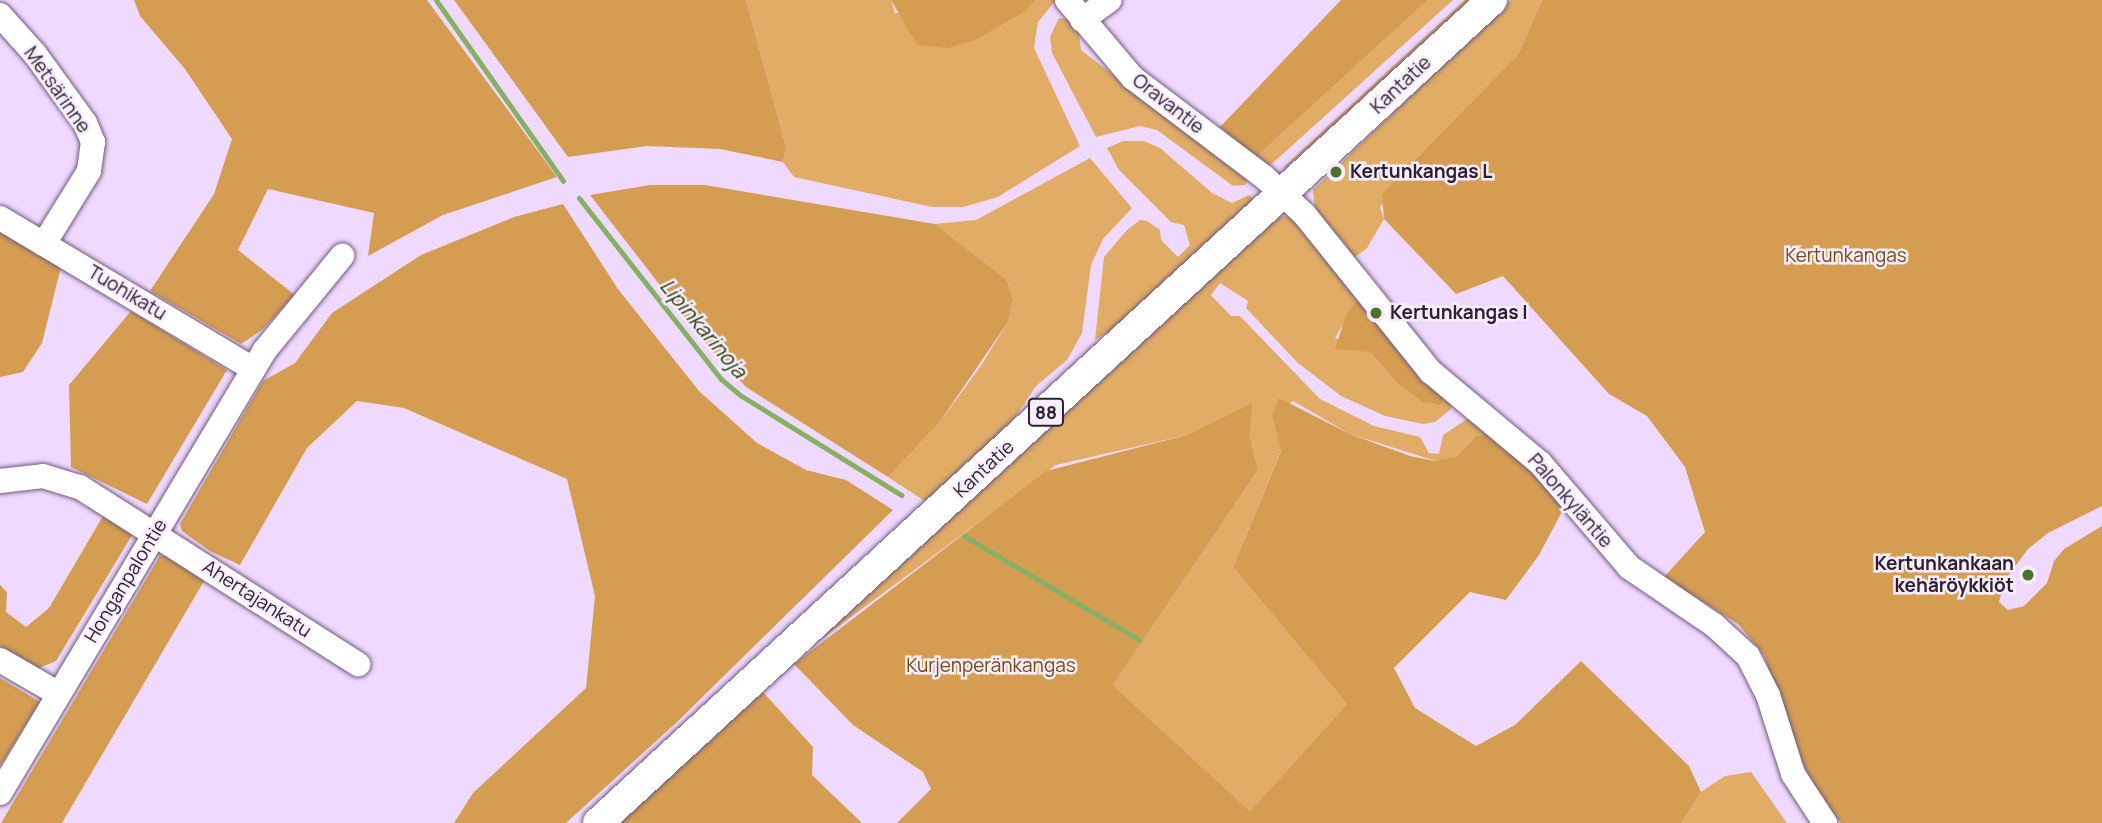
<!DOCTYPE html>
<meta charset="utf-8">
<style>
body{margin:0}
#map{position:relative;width:2102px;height:823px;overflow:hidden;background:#f0d9ff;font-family:Manrope,sans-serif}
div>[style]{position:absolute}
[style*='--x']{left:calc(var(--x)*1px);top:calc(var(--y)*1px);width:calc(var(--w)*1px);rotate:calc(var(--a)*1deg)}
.green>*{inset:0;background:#e1ac66}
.forest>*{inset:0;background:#d59d52}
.stream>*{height:5px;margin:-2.5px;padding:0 2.5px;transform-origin:2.5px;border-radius:2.5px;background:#86b064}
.roads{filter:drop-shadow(0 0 2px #705b7c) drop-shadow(0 0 2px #705b7c)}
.minor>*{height:24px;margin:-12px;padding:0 12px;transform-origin:12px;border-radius:12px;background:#fff}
.major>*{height:30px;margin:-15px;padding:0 15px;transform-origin:15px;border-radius:15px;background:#fff}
.dots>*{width:19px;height:19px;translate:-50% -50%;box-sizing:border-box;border:4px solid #f6ecfc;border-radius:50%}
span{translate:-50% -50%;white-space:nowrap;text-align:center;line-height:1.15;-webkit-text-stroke:5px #f6ecfc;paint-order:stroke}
.shield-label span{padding:2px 5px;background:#f6ecfc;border:2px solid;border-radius:5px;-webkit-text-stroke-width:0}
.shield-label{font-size:18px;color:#2b2230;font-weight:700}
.street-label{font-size:19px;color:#2b2230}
.poi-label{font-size:19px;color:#2b2230;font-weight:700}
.left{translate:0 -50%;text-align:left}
.right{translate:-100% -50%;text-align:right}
.park-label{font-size:19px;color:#724d13}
.water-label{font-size:21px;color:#254008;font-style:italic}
</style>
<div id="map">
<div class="green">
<div style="clip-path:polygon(746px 0,891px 0,895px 13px,1025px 11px,1035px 0,1056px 0,1038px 22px,1034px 48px,1080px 146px,998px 197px,963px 207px,932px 207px,794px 177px,783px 162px,786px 147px)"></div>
<div style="clip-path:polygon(1428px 0,1453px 0,1274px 162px,1268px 166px,1255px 158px)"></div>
<div style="clip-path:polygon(1465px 0,1479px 0,1283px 170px,1285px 166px)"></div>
<div style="clip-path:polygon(1511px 0,1542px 0,1518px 55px,1380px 207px,1384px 219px,1367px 248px,1354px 258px,1315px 210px,1313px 190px)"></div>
<div style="clip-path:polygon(1059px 18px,1067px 19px,1079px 33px,1081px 50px,1248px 179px,1245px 185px,1233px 186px,1157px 130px,1140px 126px,1096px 137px,1052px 53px,1050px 37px)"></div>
<div style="clip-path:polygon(1123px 141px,1144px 141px,1160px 148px,1212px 193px,1232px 203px,1249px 195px,1253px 198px,1250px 209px,1127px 320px,1095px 340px,1104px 257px,1127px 230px,1140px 220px,1147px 221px,1160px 230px,1161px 240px,1178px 257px,1190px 245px,1184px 225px,1171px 222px,1119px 170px,1107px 148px)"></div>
<div style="clip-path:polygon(1090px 158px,1132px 208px,1103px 239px,1091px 265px,1082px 333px,1067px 360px,1036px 386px,1005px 432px,929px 504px,888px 477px,939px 423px,980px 367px,1008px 322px,1013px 299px,1007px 280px,935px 224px,976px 220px)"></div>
<div style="clip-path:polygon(1279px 216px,1292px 217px,1359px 298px,1335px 338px,1370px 352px,1399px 385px,1422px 402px,1445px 397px,1452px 404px,1450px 410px,1435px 422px,1423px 424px,1385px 416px,1341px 396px,1298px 363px,1246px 308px,1248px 301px,1220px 283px,1211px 295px,1231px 316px,1240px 316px,1320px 399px,1374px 426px,1420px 437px,1429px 453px,1439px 454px,1443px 435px,1467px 419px,1491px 433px,1476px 436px,1457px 456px,1436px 461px,1350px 434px,1293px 401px,1272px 416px,1281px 450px,1233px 567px,1347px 704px,1250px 811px,1113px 685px,1258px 470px,1250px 437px,1251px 404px,1187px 435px,1056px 465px,816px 643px,619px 823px)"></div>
<div style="clip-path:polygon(1751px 772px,1787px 823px,1681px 823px,1701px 792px,1725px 776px)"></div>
</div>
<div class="forest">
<div style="clip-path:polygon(134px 0,427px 0,557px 177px,443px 215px,368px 256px,374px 213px,268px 189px,238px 250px,295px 295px,262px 330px,241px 344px,150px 291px,214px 194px,232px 139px,185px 69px,140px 16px)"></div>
<div style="clip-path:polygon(454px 0,746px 0,786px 147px,783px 162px,720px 149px,647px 146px,568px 157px)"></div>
<div style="clip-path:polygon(891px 0,1035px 0,1026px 11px,975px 40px,948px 48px,917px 45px)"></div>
<div style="clip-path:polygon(1341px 0,1428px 0,1255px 158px,1220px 127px)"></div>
<div style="clip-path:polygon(1542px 0,2102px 0,2102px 506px,2048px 533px,2028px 549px,2005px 580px,1999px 602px,2008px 610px,2024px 606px,2047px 583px,2054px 561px,2064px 549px,2102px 526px,2102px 823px,1841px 823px,1813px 785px,1796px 749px,1764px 655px,1738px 624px,1664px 577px,1705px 532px,1685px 467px,1647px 416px,1609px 394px,1503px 276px,1456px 294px,1384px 219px,1382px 194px,1518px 55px)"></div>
<div style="clip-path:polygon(650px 185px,705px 185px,935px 224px,1007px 280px,1013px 299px,1008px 322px,939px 423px,888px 477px,746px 387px,704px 342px,590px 195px)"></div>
<div style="clip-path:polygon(563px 204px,618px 289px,699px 391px,757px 443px,806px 470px,846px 480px,893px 510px,677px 722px,566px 823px,454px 823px,473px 793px,586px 688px,595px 596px,567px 479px,404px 408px,357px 401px,307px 448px,240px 565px,210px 551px,182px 531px,180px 524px,263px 381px,295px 363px,332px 313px,421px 255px,514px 217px)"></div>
<div style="clip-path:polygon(0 230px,61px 267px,42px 343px,23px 372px,0 377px)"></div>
<div style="clip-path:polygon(1359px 298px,1390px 341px,1445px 397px,1439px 405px,1422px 402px,1399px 385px,1370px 352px,1335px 349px,1346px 315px)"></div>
<div style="clip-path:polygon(131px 311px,227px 370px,147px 504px,71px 467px,69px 385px)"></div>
<div style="clip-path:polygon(1279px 398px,1350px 434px,1410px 456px,1435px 461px,1457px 456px,1476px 436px,1491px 433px,1525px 462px,1565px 506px,1539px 555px,1506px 600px,1470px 592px,1394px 668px,1415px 708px,1476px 746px,1515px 725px,1581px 661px,1689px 766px,1701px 792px,1681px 823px,897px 823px,931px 789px,923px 772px,853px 725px,794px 664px,1046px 471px,1187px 435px,1252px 403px,1250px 437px,1258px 470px,1113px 685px,1250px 811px,1347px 704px,1233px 567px,1281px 451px,1272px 416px)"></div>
<div style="clip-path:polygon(103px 516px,134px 532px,56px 661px,39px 668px,0 646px,0 585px,7px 592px,6px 612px,26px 627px,49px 608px)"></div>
<div style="clip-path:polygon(160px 556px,178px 556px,207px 576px,62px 823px,1px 823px)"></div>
<div style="clip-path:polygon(0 678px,40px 702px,0 766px)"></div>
<div style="clip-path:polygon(763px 692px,813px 747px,812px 775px,862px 823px,619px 823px)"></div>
</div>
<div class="stream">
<div style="--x:436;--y:0;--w:221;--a:54.9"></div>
<div style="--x:579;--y:198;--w:230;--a:51.9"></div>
<div style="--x:721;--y:379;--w:25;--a:40"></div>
<div style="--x:740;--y:395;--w:190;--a:31.8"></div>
<div style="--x:964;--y:536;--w:204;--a:30.6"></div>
</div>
<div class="roads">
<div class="minor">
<div style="--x:1067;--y:0;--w:102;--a:49.8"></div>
<div style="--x:1133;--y:78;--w:164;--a:37.1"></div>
<div style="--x:1264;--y:177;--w:56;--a:42.8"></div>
<div style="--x:1305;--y:215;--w:201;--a:51.3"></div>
<div style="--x:1431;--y:372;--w:142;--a:39.9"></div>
<div style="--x:1540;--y:463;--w:137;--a:49.4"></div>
<div style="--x:1629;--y:567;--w:103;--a:34.3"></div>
<div style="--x:1714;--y:625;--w:46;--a:42.4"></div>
<div style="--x:1748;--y:656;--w:44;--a:62.9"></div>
<div style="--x:1768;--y:695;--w:83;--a:72.4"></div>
<div style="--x:1793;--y:774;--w:59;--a:56.9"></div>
<div style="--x:0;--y:15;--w:52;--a:48.1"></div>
<div style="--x:35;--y:54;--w:85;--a:54.1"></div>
<div style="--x:85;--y:123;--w:21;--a:67"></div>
<div style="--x:93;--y:142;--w:29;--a:98"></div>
<div style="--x:89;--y:171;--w:86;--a:121.7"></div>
<div style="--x:1082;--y:20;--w:34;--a:-36"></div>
<div style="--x:0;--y:218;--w:295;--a:30.8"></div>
<div style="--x:0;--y:481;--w:43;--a:-6.6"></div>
<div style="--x:43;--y:476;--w:39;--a:17"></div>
<div style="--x:80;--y:487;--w:330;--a:32.5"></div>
<div style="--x:0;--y:660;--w:68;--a:30"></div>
<div style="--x:0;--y:793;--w:516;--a:-59.11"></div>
<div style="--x:265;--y:350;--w:122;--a:-50.7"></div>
</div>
<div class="major">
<div style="--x:598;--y:823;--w:1215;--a:-42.63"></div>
</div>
</div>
<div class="dots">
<div style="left:1336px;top:172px;background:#4c712b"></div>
<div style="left:1376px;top:313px;background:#4c712b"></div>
<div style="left:2028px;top:575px;background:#4c712b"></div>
</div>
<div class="shield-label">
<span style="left:1046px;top:412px">88</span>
</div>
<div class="street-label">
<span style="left:1401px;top:85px;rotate:-43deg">Kantatie</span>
<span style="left:57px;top:90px;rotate:55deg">Metsärinne</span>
<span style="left:1168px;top:104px;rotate:38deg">Oravantie</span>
<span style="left:127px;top:293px;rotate:31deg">Tuohikatu</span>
<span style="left:984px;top:469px;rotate:-43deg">Kantatie</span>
<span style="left:1570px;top:501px;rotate:49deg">Palonkyläntie</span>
<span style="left:126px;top:581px;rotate:-59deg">Honganpalontie</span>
<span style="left:257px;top:599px;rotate:33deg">Ahertajankatu</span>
</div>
<div class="poi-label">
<span class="left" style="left:1350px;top:172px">Kertunkangas L</span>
<span class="left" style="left:1390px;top:313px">Kertunkangas I</span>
<span class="right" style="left:2014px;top:575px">Kertunkankaan<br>kehäröykkiöt</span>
</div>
<div class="park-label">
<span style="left:1846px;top:256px">Kertunkangas</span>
<span style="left:991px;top:666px">Kurjenperänkangas</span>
</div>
<div class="water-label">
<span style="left:704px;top:328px;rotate:50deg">Lipinkarinoja</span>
</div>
</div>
